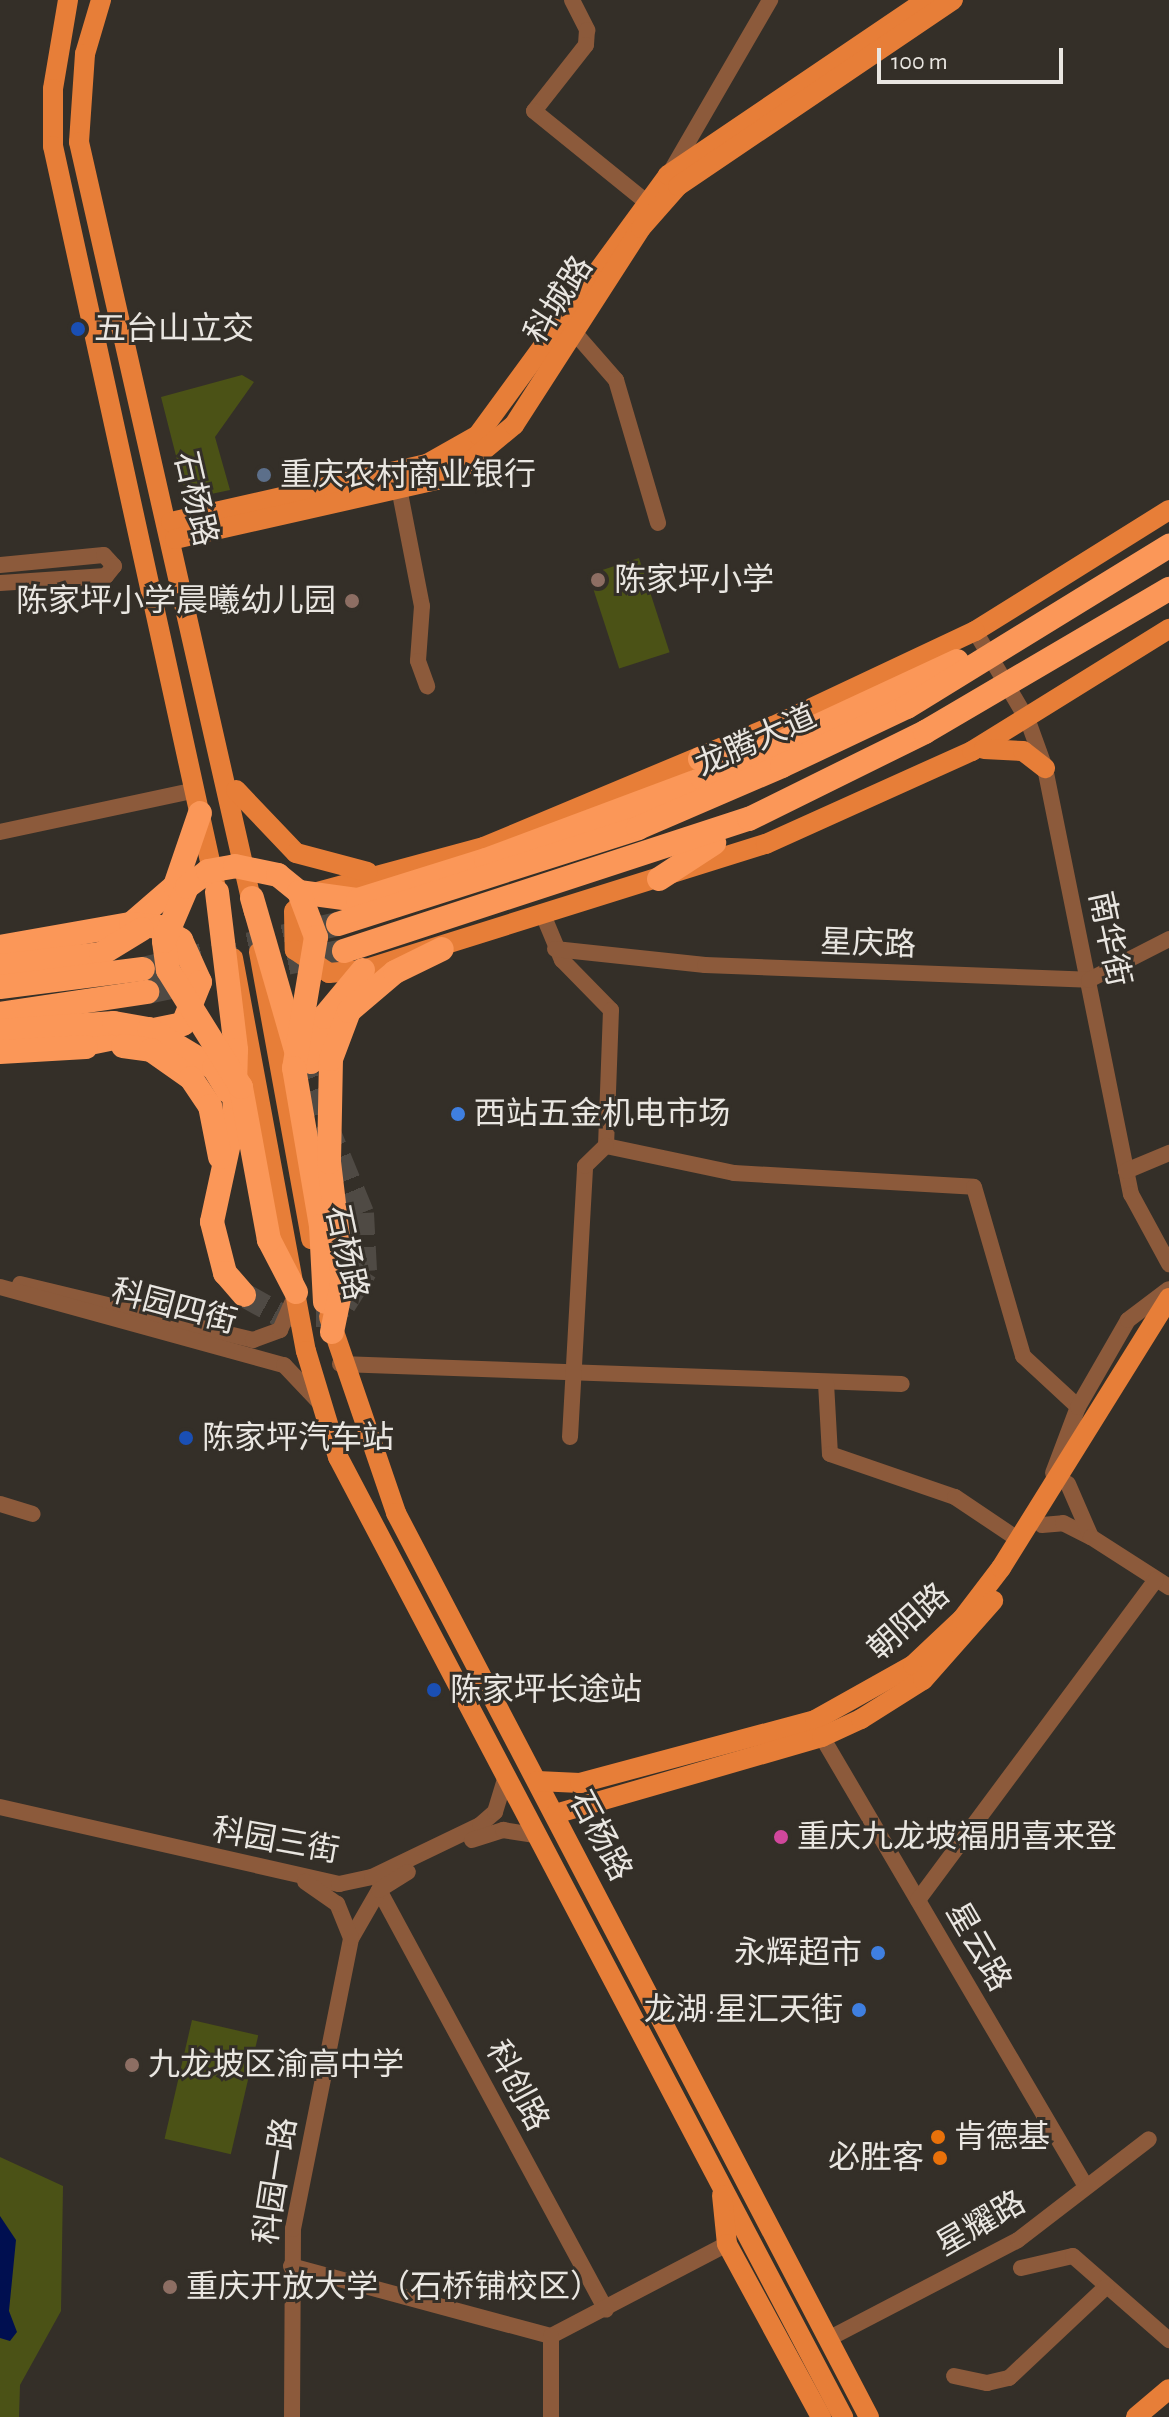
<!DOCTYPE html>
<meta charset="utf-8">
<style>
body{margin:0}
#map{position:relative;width:1169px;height:2417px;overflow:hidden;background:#342f28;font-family:"Alegreya Sans","Noto Sans SC",sans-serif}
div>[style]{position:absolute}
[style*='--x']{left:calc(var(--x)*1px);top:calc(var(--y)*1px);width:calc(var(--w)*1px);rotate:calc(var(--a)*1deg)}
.green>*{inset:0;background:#4b5216;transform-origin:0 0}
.water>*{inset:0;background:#000f50}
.highway-tunnel>*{height:24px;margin-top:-12px;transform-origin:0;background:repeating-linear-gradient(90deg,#4f4a44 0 24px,transparent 0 36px)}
.minor>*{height:16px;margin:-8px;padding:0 8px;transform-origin:8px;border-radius:8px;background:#8c5a3b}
.major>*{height:20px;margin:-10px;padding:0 10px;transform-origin:10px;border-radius:10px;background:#e77e38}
.highway>*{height:24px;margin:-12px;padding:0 12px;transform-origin:12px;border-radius:12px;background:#fb9758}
.dots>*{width:22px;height:22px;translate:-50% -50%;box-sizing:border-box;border:4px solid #342f28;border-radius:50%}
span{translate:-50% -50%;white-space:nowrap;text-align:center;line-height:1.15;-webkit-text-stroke:6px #342f28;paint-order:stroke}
.street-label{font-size:32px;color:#e9e6e1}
.poi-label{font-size:32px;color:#e9e6e1}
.left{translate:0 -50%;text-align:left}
.right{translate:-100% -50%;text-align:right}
.scale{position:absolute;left:877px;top:48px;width:186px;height:36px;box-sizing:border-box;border:4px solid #e9e6e1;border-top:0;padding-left:10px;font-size:24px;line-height:28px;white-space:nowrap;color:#e9e6e1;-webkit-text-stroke:6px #342f28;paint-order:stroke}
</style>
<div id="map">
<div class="green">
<div style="clip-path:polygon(242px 375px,254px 382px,215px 437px,230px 490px,197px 497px,185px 491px,161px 397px)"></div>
<div style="left:639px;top:558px;width:99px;height:53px;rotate:72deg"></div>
<div style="left:192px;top:2020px;width:68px;height:122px;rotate:13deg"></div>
<div style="clip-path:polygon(0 2157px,63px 2186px,61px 2311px,20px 2385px,19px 2417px,0 2417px)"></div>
</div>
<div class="water">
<div style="clip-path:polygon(0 2216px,16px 2240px,9px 2311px,17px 2332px,10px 2341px,0 2338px)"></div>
</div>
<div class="highway-tunnel">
<div style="--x:143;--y:969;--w:200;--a:-13"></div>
<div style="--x:147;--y:992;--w:201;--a:-11.8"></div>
<div style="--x:244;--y:1295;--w:41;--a:29.1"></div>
<div style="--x:280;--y:1315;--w:43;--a:0"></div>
<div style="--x:323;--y:1315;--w:23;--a:-25"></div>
<div style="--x:344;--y:1305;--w:40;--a:-58"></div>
<div style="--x:365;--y:1271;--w:58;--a:-93"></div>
<div style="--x:362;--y:1213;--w:161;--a:-112.3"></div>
</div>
<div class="minor">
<div style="--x:572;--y:0;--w:34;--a:63"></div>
<div style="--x:587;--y:30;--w:15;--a:94"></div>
<div style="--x:586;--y:45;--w:84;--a:128.2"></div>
<div style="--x:534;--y:111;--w:143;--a:39"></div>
<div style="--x:671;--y:171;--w:198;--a:-59.9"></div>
<div style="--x:574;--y:332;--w:64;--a:48.8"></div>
<div style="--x:616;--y:380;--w:149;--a:73.6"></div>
<div style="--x:399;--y:488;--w:120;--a:79"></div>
<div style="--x:422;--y:606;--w:55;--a:94.2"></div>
<div style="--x:418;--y:661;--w:27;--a:70"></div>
<div style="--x:0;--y:565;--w:104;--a:-5.5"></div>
<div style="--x:104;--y:555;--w:15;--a:48"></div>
<div style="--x:114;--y:566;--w:13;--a:129"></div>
<div style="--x:106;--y:576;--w:106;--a:176.2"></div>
<div style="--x:975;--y:631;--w:104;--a:59.5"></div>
<div style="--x:1028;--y:721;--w:50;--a:70.1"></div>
<div style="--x:1045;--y:768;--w:435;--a:78.6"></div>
<div style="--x:1131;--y:1194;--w:80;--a:61.5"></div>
<div style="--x:0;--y:832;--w:200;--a:-12.1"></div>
<div style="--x:544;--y:917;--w:47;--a:67.3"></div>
<div style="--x:562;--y:960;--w:70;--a:45.6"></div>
<div style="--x:611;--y:1010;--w:136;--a:92.1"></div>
<div style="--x:606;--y:1146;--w:131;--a:11.9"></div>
<div style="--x:734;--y:1173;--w:240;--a:3.3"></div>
<div style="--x:974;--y:1187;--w:176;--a:73.8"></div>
<div style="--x:1023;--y:1356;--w:75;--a:42.8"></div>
<div style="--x:555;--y:949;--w:151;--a:6.1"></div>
<div style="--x:705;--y:965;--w:384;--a:2.2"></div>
<div style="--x:1089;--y:980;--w:90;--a:-27.1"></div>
<div style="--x:1126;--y:1171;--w:47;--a:-22.7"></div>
<div style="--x:20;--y:1284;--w:240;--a:13.5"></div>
<div style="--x:253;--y:1340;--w:29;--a:-20"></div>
<div style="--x:280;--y:1330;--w:35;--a:-66"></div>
<div style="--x:0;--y:1287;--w:295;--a:15.4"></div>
<div style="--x:284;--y:1365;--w:51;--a:46.6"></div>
<div style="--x:340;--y:1364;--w:562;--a:2.04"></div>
<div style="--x:826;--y:1383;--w:71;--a:86.8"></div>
<div style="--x:830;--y:1454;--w:132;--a:19"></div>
<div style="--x:955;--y:1497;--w:77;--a:33.9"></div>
<div style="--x:570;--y:1437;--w:271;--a:-86.8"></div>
<div style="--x:585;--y:1166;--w:29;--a:-44"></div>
<div style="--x:1053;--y:1473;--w:71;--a:-69.3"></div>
<div style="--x:1078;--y:1407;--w:100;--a:-60.1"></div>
<div style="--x:1128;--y:1320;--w:51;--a:-37.1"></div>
<div style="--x:0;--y:1504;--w:34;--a:17"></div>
<div style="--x:1042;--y:1525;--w:21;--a:-5"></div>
<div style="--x:1063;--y:1523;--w:31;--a:27"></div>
<div style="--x:1091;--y:1537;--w:58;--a:-113.5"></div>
<div style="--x:1091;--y:1537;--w:93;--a:32.7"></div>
<div style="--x:822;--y:1737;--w:519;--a:59.58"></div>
<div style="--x:0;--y:1807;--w:348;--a:12.8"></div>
<div style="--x:339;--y:1884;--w:34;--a:-12"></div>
<div style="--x:372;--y:1877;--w:120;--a:-25.7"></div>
<div style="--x:480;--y:1825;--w:20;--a:-41"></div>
<div style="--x:495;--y:1812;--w:34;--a:-73"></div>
<div style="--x:472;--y:1840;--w:33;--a:-18"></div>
<div style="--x:503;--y:1830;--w:31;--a:9"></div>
<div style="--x:379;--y:1890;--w:477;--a:61.6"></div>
<div style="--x:918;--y:1900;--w:399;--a:-53.4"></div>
<div style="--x:352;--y:1937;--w:54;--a:-60.1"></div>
<div style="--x:379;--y:1890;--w:34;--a:-32"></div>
<div style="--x:291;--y:2266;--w:269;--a:15.1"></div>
<div style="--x:551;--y:2336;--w:199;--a:-27.6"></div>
<div style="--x:1021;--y:2268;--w:53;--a:-13"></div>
<div style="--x:1073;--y:2256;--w:128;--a:41.2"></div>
<div style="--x:551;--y:2336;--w:81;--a:90"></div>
<div style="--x:828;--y:2339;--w:214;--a:-27.5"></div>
<div style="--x:1018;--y:2240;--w:165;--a:-37.6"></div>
<div style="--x:954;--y:2376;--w:34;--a:12"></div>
<div style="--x:987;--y:2383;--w:23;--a:-13"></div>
<div style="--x:1009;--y:2378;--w:134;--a:-43.2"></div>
<div style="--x:292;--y:2417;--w:188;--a:-89.7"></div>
<div style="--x:293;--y:2229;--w:297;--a:-78.7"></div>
<div style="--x:351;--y:1938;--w:37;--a:-112"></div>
<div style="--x:337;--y:1904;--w:39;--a:-145"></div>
</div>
<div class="major">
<div style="--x:68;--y:0;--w:90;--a:99.6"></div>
<div style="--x:53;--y:89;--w:57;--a:90"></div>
<div style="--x:53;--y:146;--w:756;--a:77.62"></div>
<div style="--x:101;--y:0;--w:56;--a:106.5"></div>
<div style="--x:85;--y:54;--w:88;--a:93.9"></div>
<div style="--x:79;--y:142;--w:790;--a:77.2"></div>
<div style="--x:1169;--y:510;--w:229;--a:148"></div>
<div style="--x:975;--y:631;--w:223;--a:154.8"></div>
<div style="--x:773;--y:726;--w:313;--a:157.3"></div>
<div style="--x:484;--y:847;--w:180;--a:164.9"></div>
<div style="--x:310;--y:894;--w:23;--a:133"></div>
<div style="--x:294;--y:911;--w:39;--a:89"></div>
<div style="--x:295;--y:950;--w:41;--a:34.1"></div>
<div style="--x:329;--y:973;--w:34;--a:-5"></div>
<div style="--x:363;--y:970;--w:422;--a:-17.4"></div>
<div style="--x:766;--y:844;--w:226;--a:-24.3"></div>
<div style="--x:972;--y:751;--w:232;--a:-31.8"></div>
<div style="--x:171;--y:522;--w:262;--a:-12.8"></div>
<div style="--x:427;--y:464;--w:59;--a:-29.6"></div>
<div style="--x:478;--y:435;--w:322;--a:-53.8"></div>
<div style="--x:668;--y:175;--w:312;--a:-34.1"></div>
<div style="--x:175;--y:539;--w:268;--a:-12.7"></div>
<div style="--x:436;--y:480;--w:35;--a:-27"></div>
<div style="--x:467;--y:464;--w:61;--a:-39.7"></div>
<div style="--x:514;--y:425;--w:234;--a:-57.2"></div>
<div style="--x:641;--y:228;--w:56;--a:-48.6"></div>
<div style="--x:678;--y:186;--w:332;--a:-34.1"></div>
<div style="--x:984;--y:749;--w:39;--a:3"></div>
<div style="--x:1023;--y:751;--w:28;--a:38"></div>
<div style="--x:236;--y:790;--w:87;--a:46.4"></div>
<div style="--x:296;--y:853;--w:74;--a:14.8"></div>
<div style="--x:259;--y:952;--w:292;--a:79.7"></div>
<div style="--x:233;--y:958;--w:400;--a:79.5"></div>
<div style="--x:306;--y:1351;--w:111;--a:73.2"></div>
<div style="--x:338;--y:1457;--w:1085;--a:62.25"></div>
<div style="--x:329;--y:1317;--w:207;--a:71.1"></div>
<div style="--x:396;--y:1513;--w:1020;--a:62.38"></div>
<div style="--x:537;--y:1781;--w:43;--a:2.7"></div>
<div style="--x:580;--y:1783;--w:243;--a:-15"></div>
<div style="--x:815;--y:1720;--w:112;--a:-29.3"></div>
<div style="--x:913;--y:1665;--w:67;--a:-43.2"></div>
<div style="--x:962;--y:1619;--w:64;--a:-52.6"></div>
<div style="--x:1001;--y:1568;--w:318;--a:-58.1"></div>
<div style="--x:555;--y:1814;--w:278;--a:-16.1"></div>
<div style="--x:822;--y:1737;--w:43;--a:-24.8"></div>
<div style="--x:861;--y:1719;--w:73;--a:-32.2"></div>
<div style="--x:923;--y:1680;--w:106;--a:-48.5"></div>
<div style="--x:722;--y:2195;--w:49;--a:84.2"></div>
<div style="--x:727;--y:2244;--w:197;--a:61.5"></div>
<div style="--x:1136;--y:2417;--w:43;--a:-40.3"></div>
</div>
<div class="highway">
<div style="--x:700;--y:759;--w:39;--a:-12"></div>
<div style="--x:659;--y:879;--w:66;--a:-33.2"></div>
<div style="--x:217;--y:892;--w:159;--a:83.1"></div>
<div style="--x:236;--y:1050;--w:70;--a:91.6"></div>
<div style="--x:234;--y:1120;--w:104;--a:102.2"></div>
<div style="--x:212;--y:1222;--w:53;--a:75.7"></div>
<div style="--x:225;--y:1273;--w:29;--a:49"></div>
<div style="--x:299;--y:892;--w:60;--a:7.7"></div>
<div style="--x:358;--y:900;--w:134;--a:-17.4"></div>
<div style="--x:486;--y:860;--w:232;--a:-20.5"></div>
<div style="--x:703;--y:779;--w:280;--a:-24.9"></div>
<div style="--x:252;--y:898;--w:158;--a:73.9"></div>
<div style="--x:131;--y:924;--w:58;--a:-40.8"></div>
<div style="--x:175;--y:886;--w:77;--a:-71.1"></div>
<div style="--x:338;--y:924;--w:315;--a:-17.7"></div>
<div style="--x:638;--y:828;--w:157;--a:-23.3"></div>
<div style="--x:782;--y:766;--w:138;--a:-25.3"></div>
<div style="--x:907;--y:707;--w:308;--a:-31.6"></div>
<div style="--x:0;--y:947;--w:133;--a:-10"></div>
<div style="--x:131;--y:924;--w:29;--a:6"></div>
<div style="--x:160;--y:927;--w:25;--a:32"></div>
<div style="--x:181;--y:940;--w:46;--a:65.7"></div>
<div style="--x:200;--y:982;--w:45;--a:112"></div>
<div style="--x:183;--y:1024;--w:115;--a:168.5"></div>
<div style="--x:344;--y:951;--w:426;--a:-18.1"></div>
<div style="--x:749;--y:819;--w:196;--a:-26.3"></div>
<div style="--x:925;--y:732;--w:283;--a:-30.4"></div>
<div style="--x:0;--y:966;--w:102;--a:-6.8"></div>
<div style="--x:101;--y:954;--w:48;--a:-31.4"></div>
<div style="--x:0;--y:987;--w:144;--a:-7.2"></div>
<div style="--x:0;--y:1014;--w:149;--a:-8.5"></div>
<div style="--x:0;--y:1031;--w:114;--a:-4"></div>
<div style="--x:114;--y:1023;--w:36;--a:10"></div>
<div style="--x:149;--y:1029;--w:76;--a:31"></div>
<div style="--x:214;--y:1068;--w:27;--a:59"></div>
<div style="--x:123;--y:1046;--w:28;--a:8"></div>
<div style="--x:151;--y:1050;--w:49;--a:35"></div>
<div style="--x:191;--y:1078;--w:34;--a:56"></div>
<div style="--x:210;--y:1106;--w:52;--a:78.9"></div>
<div style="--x:0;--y:1052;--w:86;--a:-3.3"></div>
<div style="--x:311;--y:1062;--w:47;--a:-73.9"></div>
<div style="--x:324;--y:1017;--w:61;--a:-50.3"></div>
<div style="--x:296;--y:1292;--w:59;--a:-117.4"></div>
<div style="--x:269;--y:1240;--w:156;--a:-100.4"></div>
<div style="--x:241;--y:1087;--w:138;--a:-122"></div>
<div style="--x:168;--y:970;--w:29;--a:-98"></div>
<div style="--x:164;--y:941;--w:59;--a:-66.9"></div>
<div style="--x:187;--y:887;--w:26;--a:-37"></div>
<div style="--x:208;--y:871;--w:27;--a:-10"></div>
<div style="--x:235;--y:866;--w:44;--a:11.8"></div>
<div style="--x:278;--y:875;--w:27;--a:39"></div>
<div style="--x:299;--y:892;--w:48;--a:69.3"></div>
<div style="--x:316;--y:937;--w:133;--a:99.5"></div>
<div style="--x:294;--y:1068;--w:160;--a:80.3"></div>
<div style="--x:321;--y:1226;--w:76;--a:87"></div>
<div style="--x:332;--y:1332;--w:54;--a:-78.3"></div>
<div style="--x:343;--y:1279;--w:118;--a:-96.8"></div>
<div style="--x:329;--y:1162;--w:103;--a:-88.9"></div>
<div style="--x:331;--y:1059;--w:51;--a:-69.4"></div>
<div style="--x:349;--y:1011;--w:60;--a:-40.3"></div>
<div style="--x:395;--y:972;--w:52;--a:-26.1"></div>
</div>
<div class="dots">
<div style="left:78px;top:329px;background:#1a4fb4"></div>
<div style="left:264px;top:475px;background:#5c6f8a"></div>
<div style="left:598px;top:580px;background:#8d6e63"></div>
<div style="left:352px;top:601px;background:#8d6e63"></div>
<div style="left:458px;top:1114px;background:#3f7fe0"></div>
<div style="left:186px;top:1438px;background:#1a4fb4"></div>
<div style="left:434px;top:1690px;background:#1a4fb4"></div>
<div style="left:781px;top:1837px;background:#d1479c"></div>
<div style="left:878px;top:1953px;background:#3f7fe0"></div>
<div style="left:859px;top:2010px;background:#3f7fe0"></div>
<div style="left:132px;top:2065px;background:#8d6e63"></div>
<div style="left:938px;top:2137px;background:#e8710a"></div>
<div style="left:940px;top:2158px;background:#e8710a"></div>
<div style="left:170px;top:2287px;background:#8d6e63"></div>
</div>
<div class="street-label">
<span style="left:559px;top:300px;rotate:-57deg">科城路</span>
<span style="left:195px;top:499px;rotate:77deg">石杨路</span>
<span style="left:756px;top:741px;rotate:-24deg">龙腾大道</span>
<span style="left:1109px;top:939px;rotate:78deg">南华街</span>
<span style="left:868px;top:944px;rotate:2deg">星庆路</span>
<span style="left:346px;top:1253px;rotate:78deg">石杨路</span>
<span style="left:174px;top:1307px;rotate:15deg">科园四街</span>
<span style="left:909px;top:1622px;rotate:-42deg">朝阳路</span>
<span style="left:600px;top:1836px;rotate:62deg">石杨路</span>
<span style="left:276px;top:1841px;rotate:10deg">科园三街</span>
<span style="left:978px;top:1947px;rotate:60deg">星云路</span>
<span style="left:517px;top:2086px;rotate:62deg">科创路</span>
<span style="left:276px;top:2181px;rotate:-81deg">科园一路</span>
<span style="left:981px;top:2224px;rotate:-30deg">星耀路</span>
</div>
<div class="poi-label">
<span class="left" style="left:94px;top:329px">五台山立交</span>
<span class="left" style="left:280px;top:475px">重庆农村商业银行</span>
<span class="left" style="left:614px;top:580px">陈家坪小学</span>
<span class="right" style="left:336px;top:601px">陈家坪小学晨曦幼儿园</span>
<span class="left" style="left:474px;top:1114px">西站五金机电市场</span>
<span class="left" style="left:202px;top:1438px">陈家坪汽车站</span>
<span class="left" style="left:450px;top:1690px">陈家坪长途站</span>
<span class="left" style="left:797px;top:1837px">重庆九龙坡福朋喜来登</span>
<span class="right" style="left:862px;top:1953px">永辉超市</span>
<span class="right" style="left:843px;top:2010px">龙湖·星汇天街</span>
<span class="left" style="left:148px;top:2065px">九龙坡区渝高中学</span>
<span class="left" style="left:954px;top:2137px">肯德基</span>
<span class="right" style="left:924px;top:2158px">必胜客</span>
<span class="left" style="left:186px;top:2287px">重庆开放大学（石桥铺校区）</span>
</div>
<div class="scale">100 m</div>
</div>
